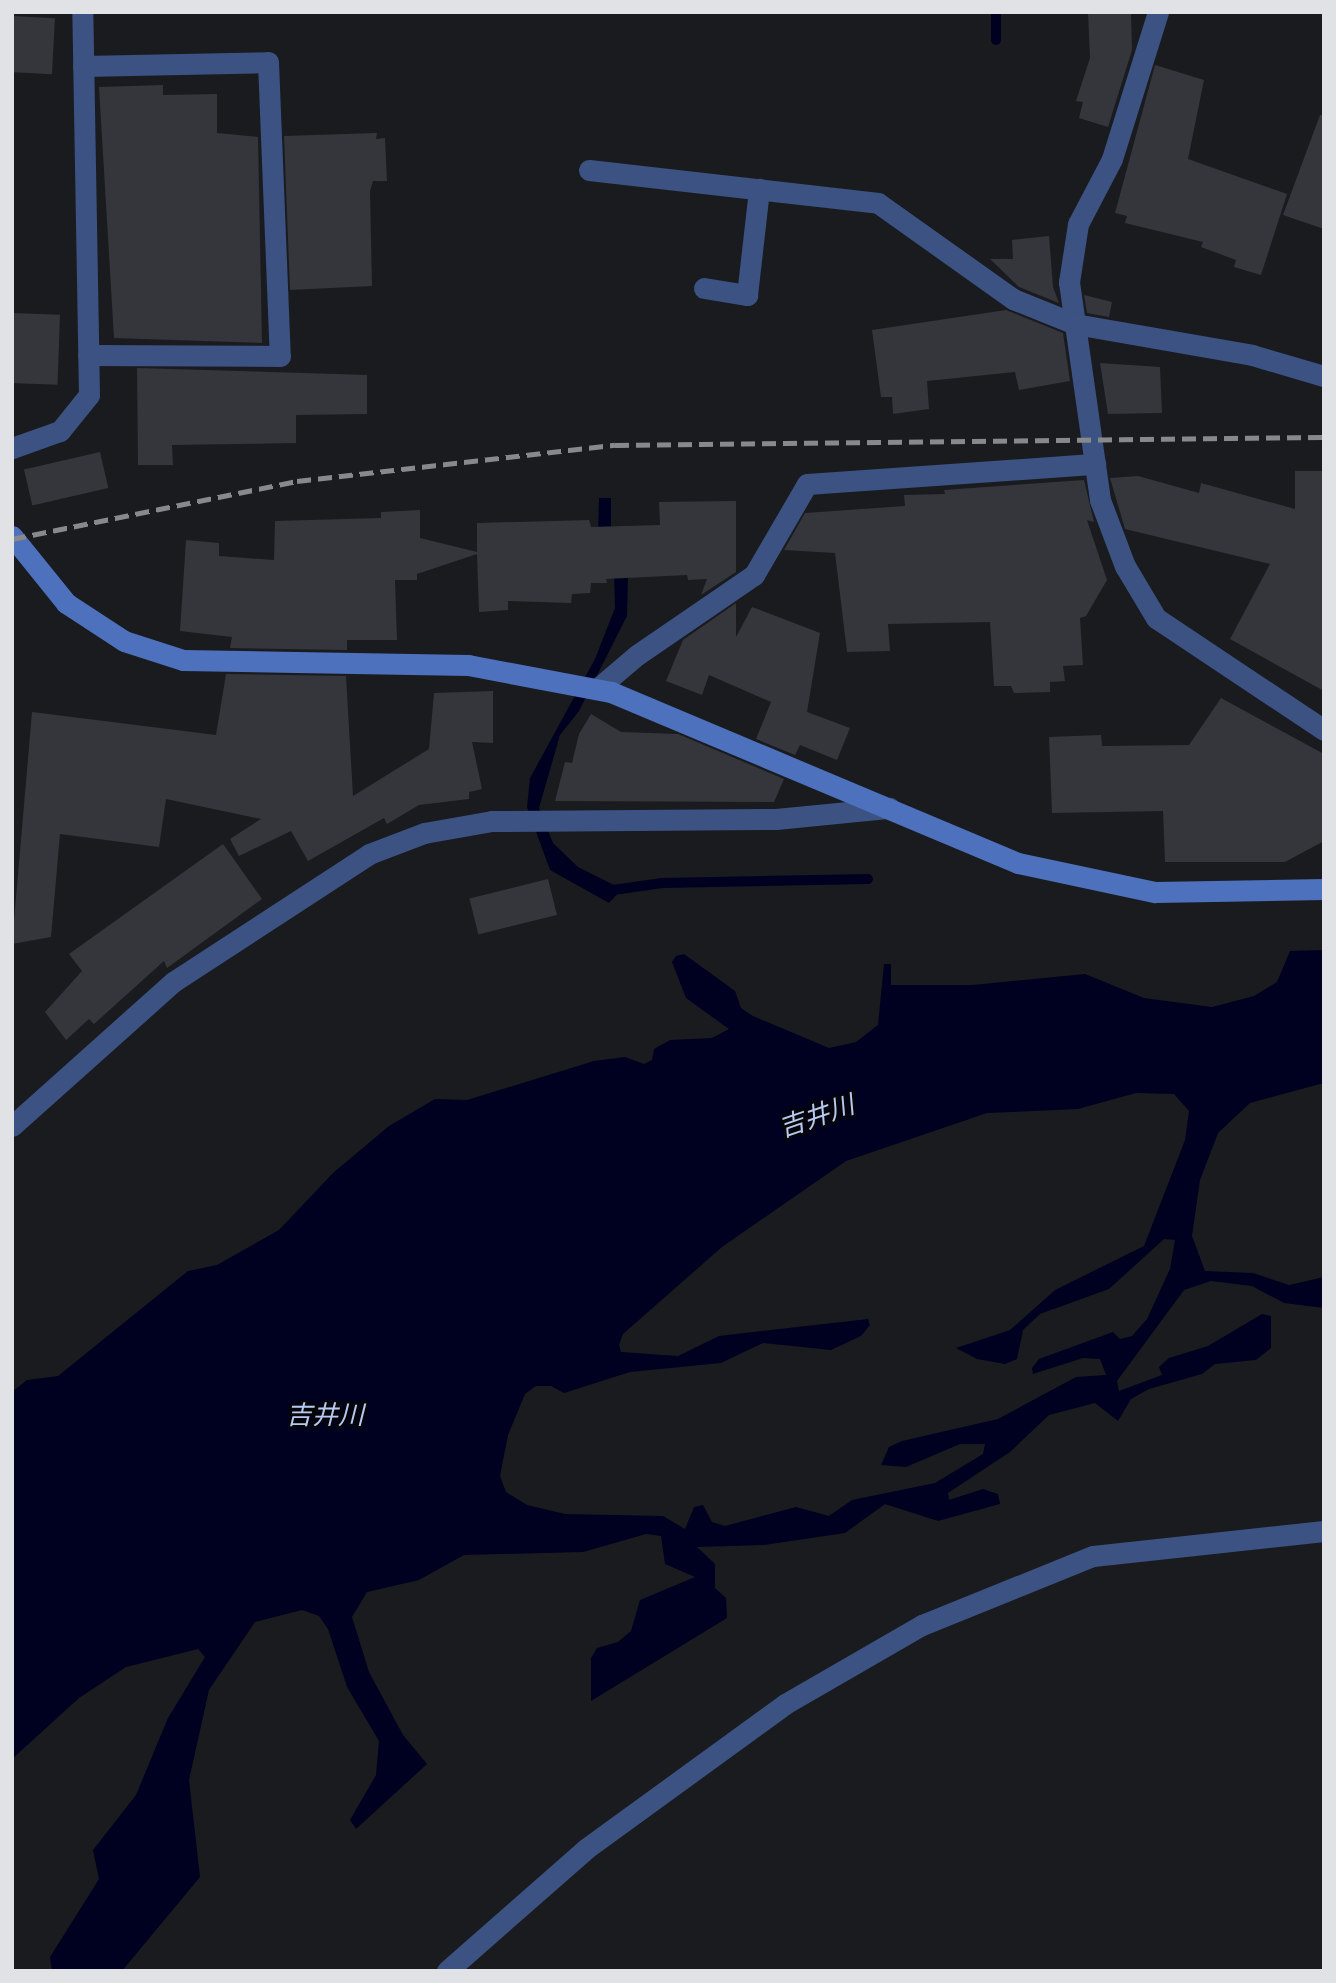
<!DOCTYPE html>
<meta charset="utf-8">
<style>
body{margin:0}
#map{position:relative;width:1336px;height:1983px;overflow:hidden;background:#191b1f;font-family:Barlow,"Noto Sans JP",sans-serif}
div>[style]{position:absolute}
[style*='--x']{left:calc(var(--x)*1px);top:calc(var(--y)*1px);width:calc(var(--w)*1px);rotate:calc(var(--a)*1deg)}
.water>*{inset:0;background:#000020}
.stream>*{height:10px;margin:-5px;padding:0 5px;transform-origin:5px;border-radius:5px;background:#000020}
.building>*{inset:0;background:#34363b;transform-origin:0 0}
.street>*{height:21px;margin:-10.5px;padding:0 10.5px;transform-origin:10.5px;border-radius:10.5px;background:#3c5282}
.secondary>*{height:21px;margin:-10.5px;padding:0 10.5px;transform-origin:10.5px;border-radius:10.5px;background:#4e71bd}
.rail>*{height:5px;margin-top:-2.5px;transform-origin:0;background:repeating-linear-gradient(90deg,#87898c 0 14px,transparent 0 21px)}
span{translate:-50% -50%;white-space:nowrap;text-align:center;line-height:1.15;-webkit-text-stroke:5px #060608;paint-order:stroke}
.water-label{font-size:26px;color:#b5c9f2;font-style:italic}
.frame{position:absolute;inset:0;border:14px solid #e1e2e5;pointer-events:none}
</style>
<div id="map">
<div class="water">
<div style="clip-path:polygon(599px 498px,611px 498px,611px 530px,628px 574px,627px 616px,579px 711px,560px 735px,539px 808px,553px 843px,578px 867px,622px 889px,609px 903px,550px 870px,527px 807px,530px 778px,595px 659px,615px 608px,614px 573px,598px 534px)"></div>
<div style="clip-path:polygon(evenodd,1324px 950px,1324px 1083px,1250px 1103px,1218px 1133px,1200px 1180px,1192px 1236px,1205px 1271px,1253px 1273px,1289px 1285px,1324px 1277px,1324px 1308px,1284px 1303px,1252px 1286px,1211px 1281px,1184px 1290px,1117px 1381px,1119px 1391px,1162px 1375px,1159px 1367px,1169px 1358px,1208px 1346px,1262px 1314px,1271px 1316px,1271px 1348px,1256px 1360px,1215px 1364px,1202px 1374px,1149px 1389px,1131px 1399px,1118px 1421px,1095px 1403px,1049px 1415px,1010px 1452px,948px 1493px,949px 1500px,983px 1489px,998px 1494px,1000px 1504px,938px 1521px,885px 1504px,845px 1533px,764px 1545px,697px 1547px,715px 1564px,715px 1588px,726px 1598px,727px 1618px,591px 1701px,591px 1658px,597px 1648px,618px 1642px,631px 1631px,640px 1600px,695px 1577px,665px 1564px,661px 1536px,646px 1534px,583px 1552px,464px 1555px,419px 1580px,367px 1592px,352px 1617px,369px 1672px,403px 1735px,427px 1764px,356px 1829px,350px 1820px,376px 1775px,379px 1741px,347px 1687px,328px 1629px,319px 1616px,302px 1610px,255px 1622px,209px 1690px,189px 1780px,200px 1877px,122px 1971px,52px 1971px,50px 1957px,99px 1879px,93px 1850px,136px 1795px,168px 1718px,205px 1657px,198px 1649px,126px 1667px,79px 1698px,12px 1759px,12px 1392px,27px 1380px,58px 1376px,188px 1271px,217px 1265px,279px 1230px,333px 1173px,389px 1126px,435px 1099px,467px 1100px,594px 1061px,625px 1057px,644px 1064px,652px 1060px,654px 1049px,670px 1040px,712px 1038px,729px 1029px,686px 998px,672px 962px,676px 956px,684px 954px,735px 991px,741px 1008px,753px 1016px,829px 1048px,856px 1042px,878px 1025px,884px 964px,891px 964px,891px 985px,973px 985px,1085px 974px,1144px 998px,1212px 1007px,1254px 996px,1277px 982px,1290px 951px,1324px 950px,1136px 1093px,1174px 1094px,1189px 1111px,1185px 1140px,1144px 1246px,1055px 1290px,1010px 1330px,956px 1348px,977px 1359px,1005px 1364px,1017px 1359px,1023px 1330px,1040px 1314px,1109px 1289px,1164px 1239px,1175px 1240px,1170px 1269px,1147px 1319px,1132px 1336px,1120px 1339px,1113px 1332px,1039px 1359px,1032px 1368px,1033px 1374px,1083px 1358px,1100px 1359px,1106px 1375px,1076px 1377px,998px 1419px,902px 1441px,889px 1447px,881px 1465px,906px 1467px,960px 1444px,985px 1444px,983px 1454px,935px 1483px,852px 1500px,829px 1516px,796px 1507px,725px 1526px,712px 1522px,703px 1505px,694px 1507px,685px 1529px,663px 1516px,565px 1514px,527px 1505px,506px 1492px,500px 1476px,508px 1435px,525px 1394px,536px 1386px,551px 1386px,564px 1393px,630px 1372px,721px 1363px,763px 1343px,831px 1350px,861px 1336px,870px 1325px,868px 1319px,719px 1336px,678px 1356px,621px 1352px,619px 1345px,623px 1334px,722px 1247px,846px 1161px,987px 1113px,1078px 1109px,1136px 1093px)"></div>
</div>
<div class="stream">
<div style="--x:996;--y:12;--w:28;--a:90"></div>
<div style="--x:606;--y:891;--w:57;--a:-8.1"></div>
<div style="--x:662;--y:883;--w:206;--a:-1.1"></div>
</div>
<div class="building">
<div style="clip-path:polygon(1088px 12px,1131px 12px,1132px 50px,1108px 127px,1079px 118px,1083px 102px,1076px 101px,1090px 58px)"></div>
<div style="left:12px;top:16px;width:43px;height:56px;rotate:3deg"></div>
<div style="clip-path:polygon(1155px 65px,1204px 80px,1188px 159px,1287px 194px,1261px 275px,1234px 267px,1236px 260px,1201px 247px,1203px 242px,1125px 223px,1127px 216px,1115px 213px)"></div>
<div style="clip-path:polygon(163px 85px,163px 95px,217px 94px,217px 133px,258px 137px,262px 343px,114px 338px,99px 87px)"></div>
<div style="clip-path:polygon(1320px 115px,1324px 115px,1324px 229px,1283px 215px)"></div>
<div style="clip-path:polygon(377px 133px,376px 139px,385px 138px,387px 181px,373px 181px,370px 191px,372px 286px,290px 290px,284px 136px)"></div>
<div style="clip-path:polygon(1049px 236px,1053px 287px,1059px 303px,1019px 287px,990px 259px,1013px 259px,1012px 240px)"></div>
<div style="clip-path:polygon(1084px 295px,1112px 302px,1109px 317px,1087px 313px)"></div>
<div style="clip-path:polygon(1006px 310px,1063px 333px,1070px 381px,1019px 390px,1015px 372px,927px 381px,929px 409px,893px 414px,892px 397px,881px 397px,872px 330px)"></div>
<div style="left:12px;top:313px;width:48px;height:70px;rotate:2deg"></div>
<div style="clip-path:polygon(1100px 363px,1160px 367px,1162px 413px,1108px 414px)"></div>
<div style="clip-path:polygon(137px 368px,367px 375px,367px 414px,296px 415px,296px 443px,172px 445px,173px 465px,138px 465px)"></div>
<div style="left:100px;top:452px;width:37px;height:78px;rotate:77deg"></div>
<div style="clip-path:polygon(1295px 471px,1324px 471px,1324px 691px,1230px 639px,1270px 564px,1125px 529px,1110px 478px,1138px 476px,1199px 493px,1201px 483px,1295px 509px)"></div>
<div style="clip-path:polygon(1084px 480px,1094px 522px,1087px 520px,1107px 580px,1086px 616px,1080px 618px,1083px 665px,1063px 666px,1065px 681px,1050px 682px,1050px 692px,1014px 693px,1011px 686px,994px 686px,990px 622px,888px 624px,890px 651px,847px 652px,835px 553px,784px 550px,805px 513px,905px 506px,904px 495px,945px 494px,944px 490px)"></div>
<div style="clip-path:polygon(736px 501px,736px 572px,701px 595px,707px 579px,688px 580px,687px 575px,606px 579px,607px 583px,591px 583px,590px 593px,572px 594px,571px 603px,508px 601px,508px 610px,479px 612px,477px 554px,417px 574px,417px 580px,395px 580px,397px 640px,347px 640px,347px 650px,230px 648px,232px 637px,180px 631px,186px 540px,219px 543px,219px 556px,274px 560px,275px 521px,381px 518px,381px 512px,420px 510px,420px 538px,477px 552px,477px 523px,589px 520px,591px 527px,660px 525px,659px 502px)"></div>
<div style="clip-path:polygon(736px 603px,736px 637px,752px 607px,820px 633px,807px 712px,850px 728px,837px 760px,800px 745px,795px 755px,756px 739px,771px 702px,709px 675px,702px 695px,666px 681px,683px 640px)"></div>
<div style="clip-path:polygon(226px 674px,346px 676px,353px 796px,429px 749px,434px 693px,493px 691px,493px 743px,472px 742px,482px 789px,469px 792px,469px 799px,419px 805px,387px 824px,384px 818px,308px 861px,291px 831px,239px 856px,230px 839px,261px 819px,166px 799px,159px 847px,60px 834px,51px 937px,12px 944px,32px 712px,216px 735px)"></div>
<div style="clip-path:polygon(1221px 698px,1324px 754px,1324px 841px,1285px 862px,1165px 862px,1163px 811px,1052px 813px,1049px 737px,1101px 735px,1102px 746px,1189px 745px)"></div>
<div style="clip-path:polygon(591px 714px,621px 732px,678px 734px,784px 779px,774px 802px,555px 801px,565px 762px,572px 763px,579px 734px)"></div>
<div style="clip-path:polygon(223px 844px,262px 899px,167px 968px,164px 961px,94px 1024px,89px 1019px,66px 1040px,45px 1012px,82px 971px,69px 954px)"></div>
<div style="left:548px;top:879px;width:37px;height:81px;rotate:76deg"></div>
</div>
<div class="street">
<div style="--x:1158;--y:12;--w:154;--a:107.4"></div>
<div style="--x:1112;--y:159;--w:73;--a:117.6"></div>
<div style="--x:1078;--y:224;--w:59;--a:98.8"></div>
<div style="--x:1069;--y:282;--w:220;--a:81.9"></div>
<div style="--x:1100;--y:500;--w:71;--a:69.3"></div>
<div style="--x:1125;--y:566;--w:61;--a:59.2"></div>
<div style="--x:1156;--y:618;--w:202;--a:33.7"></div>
<div style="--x:83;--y:66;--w:185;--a:-1.2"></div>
<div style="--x:268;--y:62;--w:294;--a:87.7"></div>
<div style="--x:280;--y:356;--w:192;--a:-179.7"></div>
<div style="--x:589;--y:170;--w:291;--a:6.5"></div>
<div style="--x:878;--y:203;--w:166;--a:35.4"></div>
<div style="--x:1013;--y:299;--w:67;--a:22"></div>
<div style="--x:1075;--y:324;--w:180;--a:9.9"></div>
<div style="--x:1252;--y:355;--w:75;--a:16.3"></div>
<div style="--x:704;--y:288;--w:44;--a:9.2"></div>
<div style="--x:747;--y:295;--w:107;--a:-83.5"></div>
<div style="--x:12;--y:448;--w:51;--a:-19.5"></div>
<div style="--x:60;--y:431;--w:46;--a:-51.1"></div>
<div style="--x:89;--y:395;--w:383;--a:-91"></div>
<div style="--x:597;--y:689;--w:52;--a:-40.4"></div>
<div style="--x:637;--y:655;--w:142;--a:-34.4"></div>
<div style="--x:754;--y:575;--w:105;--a:-59.8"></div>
<div style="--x:807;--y:484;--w:289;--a:-4"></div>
<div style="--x:12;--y:1126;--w:216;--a:-41.8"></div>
<div style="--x:173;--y:982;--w:234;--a:-33.1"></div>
<div style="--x:369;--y:854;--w:59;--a:-20.9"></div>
<div style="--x:424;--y:833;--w:69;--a:-10"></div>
<div style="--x:492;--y:821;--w:284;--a:-0.4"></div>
<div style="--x:776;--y:819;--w:114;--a:-5.6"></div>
<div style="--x:447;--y:1971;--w:186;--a:-41.3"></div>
<div style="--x:587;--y:1848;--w:245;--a:-36"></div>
<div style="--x:785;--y:1704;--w:158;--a:-30"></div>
<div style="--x:922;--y:1625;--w:184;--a:-22"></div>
<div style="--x:1093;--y:1556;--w:232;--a:-6.2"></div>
</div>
<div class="secondary">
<div style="--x:12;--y:536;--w:86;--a:51.1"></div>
<div style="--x:66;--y:603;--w:69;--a:33.2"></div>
<div style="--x:124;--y:641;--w:62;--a:17.9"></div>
<div style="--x:183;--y:660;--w:285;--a:1"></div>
<div style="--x:468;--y:665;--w:146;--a:10.7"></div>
<div style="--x:611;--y:692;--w:441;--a:22.8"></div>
<div style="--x:1018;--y:863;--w:140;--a:12"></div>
<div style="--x:1155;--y:892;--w:169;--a:-1"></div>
</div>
<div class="rail">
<div style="--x:12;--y:539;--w:291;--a:-11.5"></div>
<div style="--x:297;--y:481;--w:320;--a:-6.5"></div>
<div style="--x:615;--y:445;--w:709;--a:-0.65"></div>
</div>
<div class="water-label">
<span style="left:816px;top:1115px;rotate:-19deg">吉井川</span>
<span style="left:325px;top:1414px">吉井川</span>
</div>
<div class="frame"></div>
</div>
